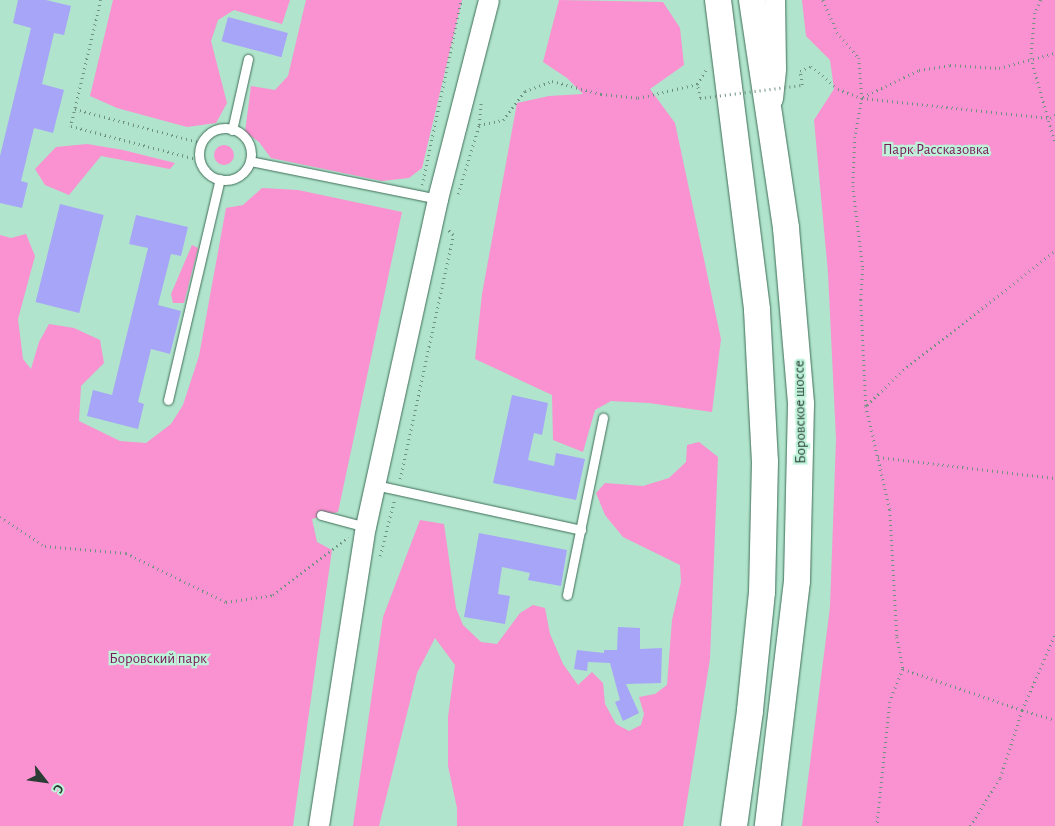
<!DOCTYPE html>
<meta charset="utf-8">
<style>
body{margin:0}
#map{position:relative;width:1055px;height:826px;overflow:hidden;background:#b1e4cc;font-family:"Alegreya Sans",sans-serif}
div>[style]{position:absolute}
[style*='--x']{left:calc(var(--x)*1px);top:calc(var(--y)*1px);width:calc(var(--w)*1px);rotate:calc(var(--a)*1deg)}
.green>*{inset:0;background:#fa91d0}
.round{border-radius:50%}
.building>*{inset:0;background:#a7a5f7;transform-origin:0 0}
.path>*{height:2.5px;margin-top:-1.25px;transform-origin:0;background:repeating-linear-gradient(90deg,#6e9181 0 1px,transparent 0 5px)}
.roads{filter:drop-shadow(0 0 1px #3f6e59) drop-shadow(0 0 1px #3f6e59)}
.service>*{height:9px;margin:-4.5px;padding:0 4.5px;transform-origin:4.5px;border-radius:4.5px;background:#fff}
.service>.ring{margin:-4.5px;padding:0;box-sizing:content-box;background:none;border:9px solid #fff;border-radius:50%}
.tertiary>*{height:20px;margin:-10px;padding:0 10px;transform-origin:10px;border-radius:10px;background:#fff}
.primary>*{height:26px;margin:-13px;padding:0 13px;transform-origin:13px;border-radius:13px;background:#fff}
.path-bridge>*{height:2.5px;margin-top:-1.25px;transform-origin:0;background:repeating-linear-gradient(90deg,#6e9181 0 1px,transparent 0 5px)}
span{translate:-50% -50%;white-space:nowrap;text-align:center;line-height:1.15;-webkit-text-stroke:4.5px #bef2d9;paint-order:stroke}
.park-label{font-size:15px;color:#771c59}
.street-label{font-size:15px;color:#293d34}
.north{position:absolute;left:20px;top:756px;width:50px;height:50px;-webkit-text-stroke:4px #bef2d9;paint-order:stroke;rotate:120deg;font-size:14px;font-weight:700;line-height:20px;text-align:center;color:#293d34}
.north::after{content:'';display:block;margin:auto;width:18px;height:22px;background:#293d34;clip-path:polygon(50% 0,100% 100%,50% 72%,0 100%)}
</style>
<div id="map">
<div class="green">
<div style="clip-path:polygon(113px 0,290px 0,282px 24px,234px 10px,218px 20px,211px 41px,227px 103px,216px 123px,187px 127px,117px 108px,90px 96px)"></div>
<div style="clip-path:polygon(306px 0,462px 0,422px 168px,409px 178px,382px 181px,271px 158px,259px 142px,245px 132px,251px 86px,275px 90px,288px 76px)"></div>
<div style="clip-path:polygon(559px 0,663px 2px,680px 28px,684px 65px,650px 89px,675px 123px,721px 339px,712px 412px,649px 403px,611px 401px,595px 410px,583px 452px,553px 440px,552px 395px,475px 359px,482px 294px,517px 103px,549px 96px,583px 94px,567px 78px,543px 62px)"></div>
<div style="clip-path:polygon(802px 0,1055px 0,1055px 826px,802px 826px,830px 607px,836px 439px,828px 273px,814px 120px,834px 89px,830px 60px,806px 36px)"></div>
<div style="clip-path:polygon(87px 144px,123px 150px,175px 163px,170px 169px,101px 156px,69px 195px,45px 185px,35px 169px,56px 147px)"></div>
<div class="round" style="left:214px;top:145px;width:20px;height:20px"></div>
<div style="clip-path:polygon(262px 188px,298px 190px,402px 212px,338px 512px,312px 519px,317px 542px,332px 550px,293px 826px,0 826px,0 235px,11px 238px,26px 234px,35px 256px,18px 319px,23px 359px,31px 369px,39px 342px,49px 324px,74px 328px,100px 340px,104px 363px,81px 386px,79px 421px,120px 441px,146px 443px,171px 424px,183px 405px,199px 356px,226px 208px,243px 205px)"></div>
<div style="clip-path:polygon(192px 245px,198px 248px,184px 303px,173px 303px,171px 294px)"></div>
<div style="clip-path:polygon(699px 442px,718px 457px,710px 659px,683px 826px,457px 826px,457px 808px,448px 766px,448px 717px,455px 665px,435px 638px,417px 673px,379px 826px,353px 826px,383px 617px,420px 520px,444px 524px,456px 608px,463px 625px,481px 642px,497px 644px,520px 613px,533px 605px,545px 608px,550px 634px,563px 664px,578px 685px,592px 672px,603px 683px,605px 704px,616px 724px,629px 731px,641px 725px,644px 714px,639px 697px,655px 694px,667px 685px,672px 620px,681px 582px,680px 565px,623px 537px,605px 515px,596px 493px,605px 483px,643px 486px,669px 478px,686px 462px,687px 445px)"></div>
</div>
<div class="building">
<div style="clip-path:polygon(18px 0,46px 0,71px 6px,64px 35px,54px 33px,42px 84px,64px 90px,53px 133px,34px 128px,21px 181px,28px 183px,22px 208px,0 203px,0 156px,31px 28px,13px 23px)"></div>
<div style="left:228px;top:17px;width:62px;height:25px;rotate:15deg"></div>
<div style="left:60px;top:204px;width:45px;height:101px;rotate:14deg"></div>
<div style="clip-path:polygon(136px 215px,188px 227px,181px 256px,171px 254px,158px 305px,181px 311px,170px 354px,151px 349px,138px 402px,144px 404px,138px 429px,87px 416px,93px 390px,112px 395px,148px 248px,129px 244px)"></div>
<div style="clip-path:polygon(512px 395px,548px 403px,542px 435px,534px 433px,528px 460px,554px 466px,556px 453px,585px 459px,576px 500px,493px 483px)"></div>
<div style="clip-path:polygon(479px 533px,567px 550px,561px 586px,528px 580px,530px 573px,502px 567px,498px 594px,510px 596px,505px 624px,464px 617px)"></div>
<div style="clip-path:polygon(618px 627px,640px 628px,640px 649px,662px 648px,661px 683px,626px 684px,639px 713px,623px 721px,615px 702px,620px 700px,610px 663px,588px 662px,587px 671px,574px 669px,577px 650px,604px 653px,604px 650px,617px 650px)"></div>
</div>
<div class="path">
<div style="--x:101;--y:0;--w:130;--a:103.4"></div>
<div style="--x:71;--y:126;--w:133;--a:14.8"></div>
<div style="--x:823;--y:0;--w:35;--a:66"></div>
<div style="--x:837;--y:32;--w:34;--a:50"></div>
<div style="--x:859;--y:58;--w:40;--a:85.7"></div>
<div style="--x:862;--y:98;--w:40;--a:100"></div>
<div style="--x:855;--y:137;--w:49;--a:92.3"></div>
<div style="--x:853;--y:186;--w:84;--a:83.1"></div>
<div style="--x:863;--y:269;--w:31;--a:94"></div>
<div style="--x:861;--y:300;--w:106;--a:87.3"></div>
<div style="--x:866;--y:406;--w:107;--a:77"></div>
<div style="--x:890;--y:510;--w:127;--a:86.8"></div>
<div style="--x:897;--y:637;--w:33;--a:79"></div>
<div style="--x:903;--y:669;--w:35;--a:112"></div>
<div style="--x:890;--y:702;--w:125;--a:96"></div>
<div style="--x:1041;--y:0;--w:14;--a:115"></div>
<div style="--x:1035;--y:13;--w:45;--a:95.1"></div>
<div style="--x:1031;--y:58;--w:87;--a:74.1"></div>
<div style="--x:802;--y:85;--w:14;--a:-98"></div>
<div style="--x:800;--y:71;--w:12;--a:-24"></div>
<div style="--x:811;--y:66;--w:35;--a:40"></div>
<div style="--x:838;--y:89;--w:26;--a:21"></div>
<div style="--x:862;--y:98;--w:189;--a:6.1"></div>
<div style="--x:1050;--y:118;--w:6;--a:-31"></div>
<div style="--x:863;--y:97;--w:62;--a:-25.7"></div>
<div style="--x:919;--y:70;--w:31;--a:-9"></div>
<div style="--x:950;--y:65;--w:49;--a:3.5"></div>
<div style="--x:999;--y:68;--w:58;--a:-15"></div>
<div style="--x:700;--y:98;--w:14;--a:-102"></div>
<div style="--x:697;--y:84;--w:19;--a:-58"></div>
<div style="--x:75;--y:109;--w:131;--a:15"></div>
<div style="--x:479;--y:125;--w:25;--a:-12"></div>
<div style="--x:503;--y:120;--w:36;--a:-53"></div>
<div style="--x:525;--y:91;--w:29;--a:-20"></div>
<div style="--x:552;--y:81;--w:51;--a:14.9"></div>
<div style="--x:601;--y:94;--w:37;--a:6"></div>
<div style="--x:638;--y:98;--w:61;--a:-13.3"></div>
<div style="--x:422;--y:185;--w:189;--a:-78.1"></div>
<div style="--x:458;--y:194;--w:72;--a:-73.1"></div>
<div style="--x:479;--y:125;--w:22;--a:-85"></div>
<div style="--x:867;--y:405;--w:50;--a:-44.2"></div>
<div style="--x:903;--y:370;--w:193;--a:-38.1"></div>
<div style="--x:878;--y:457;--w:178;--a:6.8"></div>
<div style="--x:400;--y:479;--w:250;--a:-77.7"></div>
<div style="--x:453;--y:235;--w:7;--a:-135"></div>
<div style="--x:0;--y:517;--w:54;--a:32.8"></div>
<div style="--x:45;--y:546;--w:81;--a:4.9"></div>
<div style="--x:126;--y:553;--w:111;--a:26.1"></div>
<div style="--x:226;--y:602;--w:48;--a:-8.5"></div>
<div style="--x:273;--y:595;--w:95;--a:-37.7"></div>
<div style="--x:380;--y:556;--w:57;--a:-75.7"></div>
<div style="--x:903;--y:669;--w:126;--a:19"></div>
<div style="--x:1022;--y:710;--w:83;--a:-66.5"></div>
<div style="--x:970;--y:826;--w:57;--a:-58"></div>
<div style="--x:1000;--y:778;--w:71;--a:-72.1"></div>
<div style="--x:1022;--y:710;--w:34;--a:17"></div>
</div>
<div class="roads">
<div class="service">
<div class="ring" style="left:199px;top:128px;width:43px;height:43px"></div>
<div style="--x:232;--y:130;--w:73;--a:-77.3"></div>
<div style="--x:250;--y:161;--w:192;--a:11.4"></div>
<div style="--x:168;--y:400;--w:227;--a:-76.8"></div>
<div style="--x:375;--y:485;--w:211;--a:12.3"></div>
<div style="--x:321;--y:515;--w:47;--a:14.9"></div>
<div style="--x:567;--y:595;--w:181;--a:-78.5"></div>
</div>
<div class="tertiary">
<div style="--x:773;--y:99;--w:31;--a:-84"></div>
<div style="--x:776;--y:68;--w:68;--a:-90.8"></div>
<div style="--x:319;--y:826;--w:303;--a:-81.1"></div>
<div style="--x:366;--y:527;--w:336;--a:-77.6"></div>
<div style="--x:438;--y:199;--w:205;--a:-75.6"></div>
</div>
<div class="primary">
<div style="--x:718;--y:0;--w:312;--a:82.8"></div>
<div style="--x:757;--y:310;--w:151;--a:87"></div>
<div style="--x:765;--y:461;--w:131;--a:91.3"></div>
<div style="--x:762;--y:592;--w:120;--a:95.8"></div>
<div style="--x:750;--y:711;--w:116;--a:97.9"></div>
<div style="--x:752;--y:0;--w:231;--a:81.5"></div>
<div style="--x:786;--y:228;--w:177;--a:85.1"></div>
<div style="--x:801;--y:404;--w:177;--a:91.3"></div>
<div style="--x:797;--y:581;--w:247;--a:96.8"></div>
</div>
</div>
<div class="path-bridge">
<div style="--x:700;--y:98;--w:103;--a:-7.3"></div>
</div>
<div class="park-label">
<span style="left:936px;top:150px">Парк Рассказовка</span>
<span style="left:158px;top:659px">Боровский парк</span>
</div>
<div class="street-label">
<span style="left:800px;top:412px;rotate:-91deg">Боровское шоссе</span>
</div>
<div class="north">С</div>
</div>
